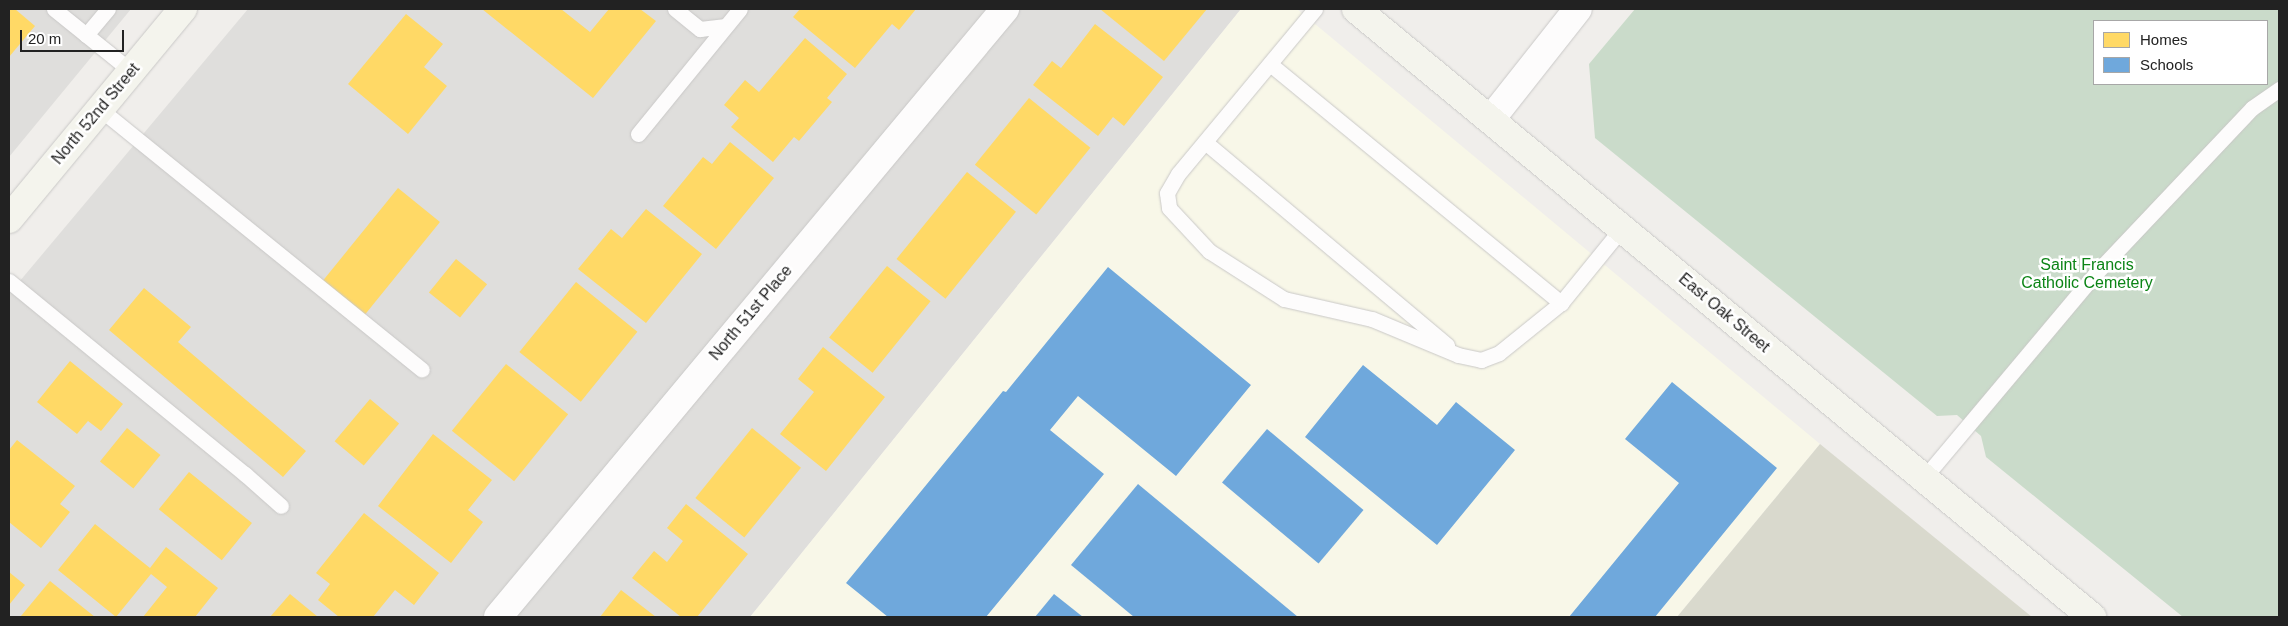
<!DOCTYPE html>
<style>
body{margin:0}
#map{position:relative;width:2288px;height:626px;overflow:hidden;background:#f0eeeb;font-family:Arial,sans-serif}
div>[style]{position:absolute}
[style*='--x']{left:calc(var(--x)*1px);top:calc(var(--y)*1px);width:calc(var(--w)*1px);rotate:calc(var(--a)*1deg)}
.residential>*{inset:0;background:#dfdedc}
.education>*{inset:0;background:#f8f7e8}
.construction>*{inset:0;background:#d9d9cd}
.cemetery>*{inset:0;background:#cadbca}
.homes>*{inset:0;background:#ffd966;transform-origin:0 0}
.schools>*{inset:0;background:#6fa8dc;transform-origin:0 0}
.roads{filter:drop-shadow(0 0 1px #c9c8c7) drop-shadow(0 0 1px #c9c8c7)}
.lane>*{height:15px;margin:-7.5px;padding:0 7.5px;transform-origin:7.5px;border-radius:7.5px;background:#fdfcfc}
.street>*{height:28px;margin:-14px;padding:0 14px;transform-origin:14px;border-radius:14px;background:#fdfcfc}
.secondary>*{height:28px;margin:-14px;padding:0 14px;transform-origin:14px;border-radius:14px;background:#f4f4ed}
span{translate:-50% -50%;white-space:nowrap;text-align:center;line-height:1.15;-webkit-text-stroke:5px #fff;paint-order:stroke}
.street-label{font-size:16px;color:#222}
.park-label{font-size:16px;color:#0c8416}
.frame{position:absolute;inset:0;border:10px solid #222;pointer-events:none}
.legend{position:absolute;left:2093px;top:20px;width:175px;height:65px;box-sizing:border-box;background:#fff;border:1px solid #a7a7a7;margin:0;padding:6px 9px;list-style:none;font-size:15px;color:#222}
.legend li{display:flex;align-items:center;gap:10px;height:25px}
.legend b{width:25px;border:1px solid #a7a7a7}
.scale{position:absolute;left:20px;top:30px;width:104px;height:22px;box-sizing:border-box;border:2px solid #222;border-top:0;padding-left:6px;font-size:15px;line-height:18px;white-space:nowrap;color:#222;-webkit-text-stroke:4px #fff;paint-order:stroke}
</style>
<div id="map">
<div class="residential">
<div style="clip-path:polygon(9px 9px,131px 9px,9px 157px)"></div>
<div style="clip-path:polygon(248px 9px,1241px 9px,750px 617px,9px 617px,9px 294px)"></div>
</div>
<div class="education">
<div style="clip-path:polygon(1241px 9px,1297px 9px,1820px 444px,1677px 617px,750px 617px)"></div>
</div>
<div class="construction">
<div style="clip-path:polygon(1820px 444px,2032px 617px,1677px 617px)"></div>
</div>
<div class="cemetery">
<div style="clip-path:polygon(evenodd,1635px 9px,2279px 9px,2279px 617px,2183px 617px,1986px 457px,1981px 436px,1957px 415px,1937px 416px,1595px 138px,1589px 64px,1635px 9px,2094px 21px,2267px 21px,2267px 84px,2094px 84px,2094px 21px)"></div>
</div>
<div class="homes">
<div style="clip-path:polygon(9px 9px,15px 9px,35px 26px,9px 57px)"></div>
<div style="clip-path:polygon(482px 9px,561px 9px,590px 32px,609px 9px,640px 9px,656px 21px,593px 98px)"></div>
<div style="clip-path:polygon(800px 9px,916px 9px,899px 30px,892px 24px,855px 68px,793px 17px)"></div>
<div style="clip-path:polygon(1100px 9px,1207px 9px,1164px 61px)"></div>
<div style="clip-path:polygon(406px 14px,443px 44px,424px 67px,447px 86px,408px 134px,348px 84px)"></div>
<div style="clip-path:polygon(1095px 24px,1163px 77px,1124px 126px,1113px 117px,1098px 136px,1033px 85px,1052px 61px,1061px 68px)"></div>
<div style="clip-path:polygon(805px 38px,847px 74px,827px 98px,832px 102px,799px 141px,794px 137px,773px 162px,731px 127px,739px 118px,724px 105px,745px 80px,759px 92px)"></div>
<div style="left:1029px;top:98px;width:79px;height:86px;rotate:39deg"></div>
<div style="clip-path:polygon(730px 142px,774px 178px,716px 249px,663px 206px,703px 157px,712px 164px)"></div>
<div style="left:967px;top:172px;width:63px;height:112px;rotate:39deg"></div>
<div style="left:398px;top:188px;width:54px;height:121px;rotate:39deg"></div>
<div style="clip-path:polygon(646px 209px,702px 254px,646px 323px,578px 269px,611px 229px,622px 238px)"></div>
<div style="left:456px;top:259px;width:40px;height:43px;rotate:39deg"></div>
<div style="left:887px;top:266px;width:56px;height:92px;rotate:39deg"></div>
<div style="left:576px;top:282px;width:79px;height:90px;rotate:39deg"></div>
<div style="clip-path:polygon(144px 288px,191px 327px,178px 342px,306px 451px,283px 477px,109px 330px)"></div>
<div style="clip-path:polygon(823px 347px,885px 397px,826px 471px,780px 434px,814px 392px,798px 379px)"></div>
<div style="clip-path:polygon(70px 361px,123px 404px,101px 431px,88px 421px,77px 434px,37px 402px)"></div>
<div style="left:506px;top:364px;width:80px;height:86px;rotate:39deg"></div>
<div style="left:370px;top:399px;width:38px;height:55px;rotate:40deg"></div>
<div style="left:127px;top:428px;width:43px;height:43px;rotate:39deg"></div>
<div style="left:752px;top:428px;width:63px;height:90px;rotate:39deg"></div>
<div style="clip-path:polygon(433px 434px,492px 480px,468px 510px,483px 522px,451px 563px,378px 506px)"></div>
<div style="clip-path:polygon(17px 440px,75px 486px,60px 504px,70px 512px,41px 548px,9px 522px,9px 450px)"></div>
<div style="left:189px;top:472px;width:81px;height:48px;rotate:39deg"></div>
<div style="clip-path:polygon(686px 504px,748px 554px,697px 617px,681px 617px,632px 578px,654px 551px,667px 562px,683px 541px,667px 528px)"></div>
<div style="clip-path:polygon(364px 513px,439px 573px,414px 605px,395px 590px,373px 617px,339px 617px,318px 600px,330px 584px,316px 573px)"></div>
<div style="clip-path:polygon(95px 524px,150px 568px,166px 547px,218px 588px,195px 617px,143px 617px,167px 587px,151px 574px,116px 617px,58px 570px)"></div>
<div style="clip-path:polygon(9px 572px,25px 585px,9px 605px)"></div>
<div style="clip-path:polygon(50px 581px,95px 617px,21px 616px)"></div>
<div style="clip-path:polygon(621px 590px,656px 617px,600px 617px)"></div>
<div style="clip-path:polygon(290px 594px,318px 617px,270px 617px)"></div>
</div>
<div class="schools">
<div style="clip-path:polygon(1108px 267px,1251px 385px,1176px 476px,1078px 396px,1050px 430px,1104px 474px,986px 617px,888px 617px,846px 583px,1003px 391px,1006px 392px)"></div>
<div style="clip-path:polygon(1363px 365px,1437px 425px,1456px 402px,1515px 450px,1437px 545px,1305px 437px)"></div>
<div style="clip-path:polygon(1672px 382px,1777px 468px,1655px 617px,1569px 617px,1679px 483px,1625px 439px)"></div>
<div style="left:1267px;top:429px;width:126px;height:70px;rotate:40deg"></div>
<div style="clip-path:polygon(1138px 484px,1298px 617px,1134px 617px,1071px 565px)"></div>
<div style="clip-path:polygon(1054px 594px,1083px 617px,1035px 617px)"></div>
</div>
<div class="roads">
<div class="lane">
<div style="--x:54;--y:9;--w:99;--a:38.8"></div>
<div style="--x:675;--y:9;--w:32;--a:39"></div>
<div style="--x:700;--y:29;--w:26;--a:-7"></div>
<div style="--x:1315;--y:9;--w:214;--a:129.7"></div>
<div style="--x:1178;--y:174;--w:22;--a:120"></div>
<div style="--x:1167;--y:193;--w:15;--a:82"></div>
<div style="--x:1169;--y:208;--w:59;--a:47.1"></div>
<div style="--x:1209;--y:251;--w:89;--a:32.6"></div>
<div style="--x:1284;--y:299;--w:90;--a:12.8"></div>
<div style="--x:1372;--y:319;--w:93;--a:22.7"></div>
<div style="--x:1458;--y:355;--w:24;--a:12"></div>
<div style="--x:1481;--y:360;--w:19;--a:-21"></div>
<div style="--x:1499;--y:353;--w:80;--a:-38.9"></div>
<div style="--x:1561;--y:303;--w:97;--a:-50.9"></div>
<div style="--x:86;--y:35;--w:34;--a:-50"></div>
<div style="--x:1270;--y:64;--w:377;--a:39.4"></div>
<div style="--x:100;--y:109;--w:414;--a:39"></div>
<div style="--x:638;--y:134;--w:161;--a:-50.8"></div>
<div style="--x:1205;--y:142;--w:316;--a:40"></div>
<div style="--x:9;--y:281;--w:305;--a:39.3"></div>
<div style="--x:245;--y:474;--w:48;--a:41.6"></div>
<div style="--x:1923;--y:479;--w:268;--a:-50"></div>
<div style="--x:2095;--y:274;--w:228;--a:-46.6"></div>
<div style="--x:2252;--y:108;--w:33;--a:-35"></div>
</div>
<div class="street">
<div style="--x:1491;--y:119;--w:140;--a:-51.7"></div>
<div style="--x:498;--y:617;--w:792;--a:-50.18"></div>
</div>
<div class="secondary">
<div style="--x:1356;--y:9;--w:955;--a:39.56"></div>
<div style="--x:9;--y:219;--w:273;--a:-50.4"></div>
</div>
</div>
<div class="street-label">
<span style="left:96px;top:114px;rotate:-50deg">North 52nd Street</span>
<span style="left:751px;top:313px;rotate:-50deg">North 51st Place</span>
<span style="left:1724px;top:313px;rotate:40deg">East Oak Street</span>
</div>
<div class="park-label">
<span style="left:2087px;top:274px">Saint Francis<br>Catholic Cemetery</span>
</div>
<div class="frame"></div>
<ul class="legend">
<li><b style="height:14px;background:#ffd966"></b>Homes</li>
<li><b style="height:14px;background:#6fa8dc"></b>Schools</li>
</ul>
<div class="scale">20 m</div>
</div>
